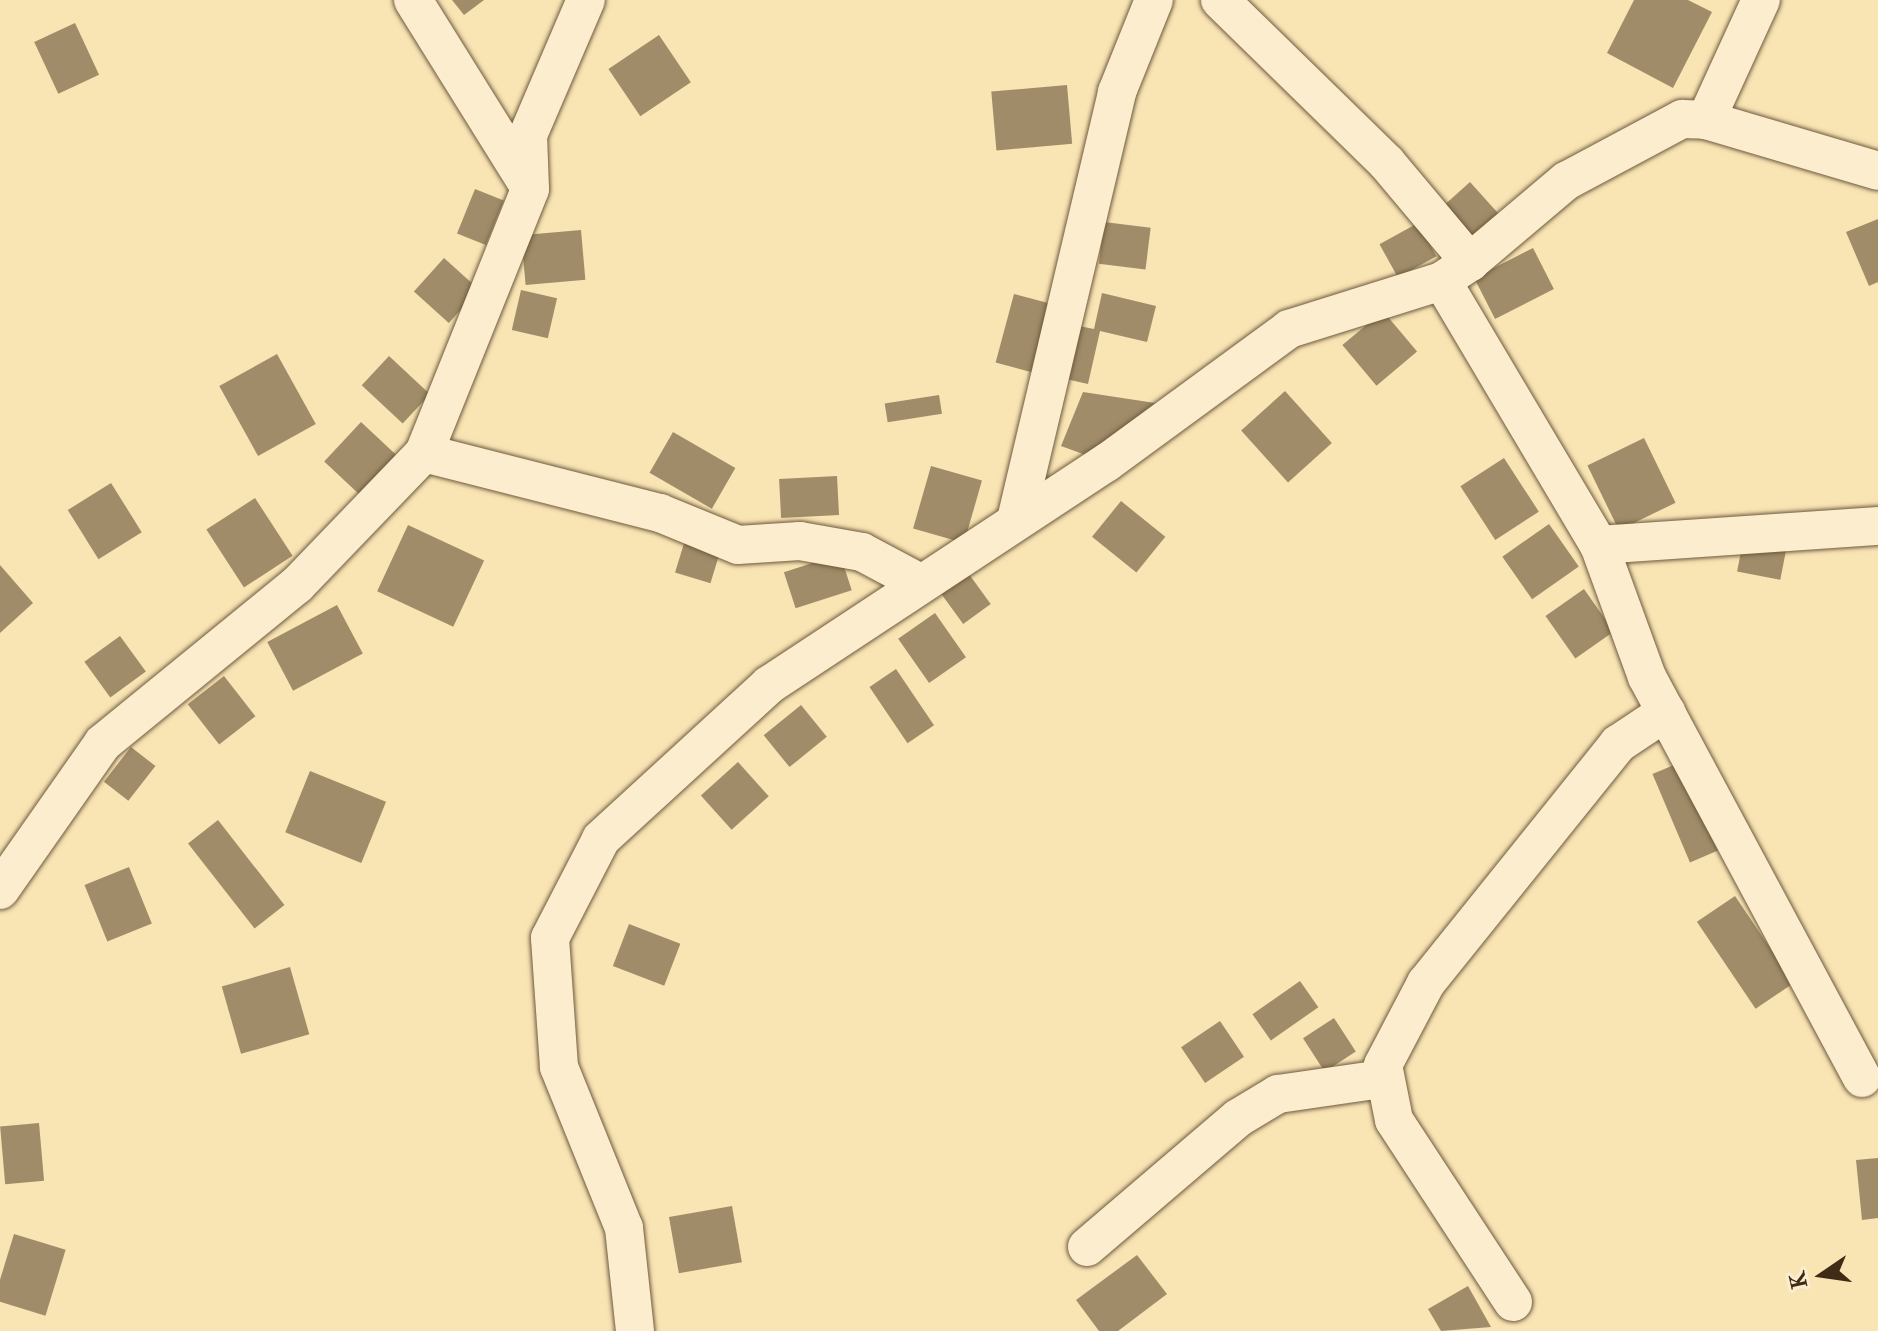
<!DOCTYPE html>
<style>
body{margin:0}
#map{position:relative;width:1878px;height:1331px;overflow:hidden;background:#f9e4b4;font-family:"IM FELL French Canon",serif}
div>[style]{position:absolute}
[style*='--x']{left:calc(var(--x)*1px);top:calc(var(--y)*1px);width:calc(var(--w)*1px);rotate:calc(var(--a)*1deg)}
.building>*{inset:0;background:#a08c68;transform-origin:0 0}
.roads{filter:drop-shadow(0 0 2px #6e5a3e) drop-shadow(0 0 2px #6e5a3e)}
.minor>*{height:38px;margin:-19px;padding:0 19px;transform-origin:19px;border-radius:19px;background:#fbedce}
span{translate:-50% -50%;white-space:nowrap;text-align:center;line-height:1.15;-webkit-text-stroke:8px #fbedce;paint-order:stroke}
.north{position:absolute;left:1782px;top:1235px;width:80px;height:80px;-webkit-text-stroke:6px #fbedce;paint-order:stroke;rotate:257deg;font-size:22px;font-weight:700;line-height:32px;text-align:center;color:#402c16}
.north::after{content:'';display:block;margin:auto;width:28px;height:36px;background:#402c16;clip-path:polygon(50% 0,100% 100%,50% 72%,0 100%)}
</style>
<div id="map">
<div class="building">
<div style="clip-path:polygon(452px 0,484px 0,464px 15px)"></div>
<div style="clip-path:polygon(1634px 0,1688px 0,1712px 12px,1673px 88px,1607px 53px)"></div>
<div style="left:75px;top:23px;width:57px;height:45px;rotate:65deg"></div>
<div style="left:659px;top:35px;width:57px;height:61px;rotate:56deg"></div>
<div style="left:1067px;top:85px;width:59px;height:76px;rotate:85deg"></div>
<div style="left:1470px;top:182px;width:42px;height:42px;rotate:48deg"></div>
<div style="left:475px;top:189px;width:31px;height:48px;rotate:22deg"></div>
<div style="clip-path:polygon(1878px 219px,1878px 282px,1869px 286px,1846px 232px)"></div>
<div style="left:1104px;top:222px;width:47px;height:42px;rotate:7deg"></div>
<div style="left:1418px;top:223px;width:38px;height:44px;rotate:61deg"></div>
<div style="left:581px;top:230px;width:50px;height:60px;rotate:85deg"></div>
<div style="left:1533px;top:248px;width:46px;height:66px;rotate:63deg"></div>
<div style="left:444px;top:258px;width:47px;height:45px;rotate:42deg"></div>
<div style="left:521px;top:290px;width:37px;height:41px;rotate:13deg"></div>
<div style="clip-path:polygon(1102px 293px,1156px 306px,1147px 342px,1100px 331px,1088px 384px,1066px 379px,1079px 326px,1094px 329px)"></div>
<div style="left:1014px;top:294px;width:41px;height:71px;rotate:15deg"></div>
<div style="left:1383px;top:311px;width:53px;height:53px;rotate:50deg"></div>
<div style="left:277px;top:354px;width:80px;height:66px;rotate:61deg"></div>
<div style="left:389px;top:356px;width:56px;height:40px;rotate:43deg"></div>
<div style="left:1285px;top:391px;width:70px;height:59px;rotate:48deg"></div>
<div style="clip-path:polygon(1083px 392px,1155px 403px,1094px 458px,1061px 446px)"></div>
<div style="left:939px;top:395px;width:19px;height:55px;rotate:81deg"></div>
<div style="left:361px;top:422px;width:49px;height:54px;rotate:43deg"></div>
<div style="left:673px;top:432px;width:72px;height:47px;rotate:30deg"></div>
<div style="left:1644px;top:438px;width:72px;height:63px;rotate:64deg"></div>
<div style="left:1504px;top:458px;width:64px;height:52px;rotate:57deg"></div>
<div style="left:931px;top:466px;width:53px;height:65px;rotate:16deg"></div>
<div style="left:837px;top:476px;width:39px;height:58px;rotate:87deg"></div>
<div style="left:111px;top:483px;width:58px;height:51px;rotate:58deg"></div>
<div style="left:255px;top:498px;width:69px;height:58px;rotate:57deg"></div>
<div style="left:1121px;top:501px;width:57px;height:46px;rotate:39deg"></div>
<div style="left:1549px;top:524px;width:52px;height:57px;rotate:55deg"></div>
<div style="left:408px;top:525px;width:84px;height:73px;rotate:25deg"></div>
<div style="left:685px;top:540px;width:37px;height:34px;rotate:17deg"></div>
<div style="left:1743px;top:541px;width:44px;height:31px;rotate:11deg"></div>
<div style="left:840px;top:554px;width:38px;height:59px;rotate:72deg"></div>
<div style="clip-path:polygon(0 565px,33px 603px,0 633px)"></div>
<div style="left:966px;top:570px;width:42px;height:34px;rotate:54deg"></div>
<div style="left:1584px;top:589px;width:52px;height:47px;rotate:55deg"></div>
<div style="left:337px;top:605px;width:55px;height:79px;rotate:62deg"></div>
<div style="left:935px;top:613px;width:54px;height:45px;rotate:55deg"></div>
<div style="left:120px;top:636px;width:44px;height:44px;rotate:54deg"></div>
<div style="left:896px;top:669px;width:68px;height:32px;rotate:56deg"></div>
<div style="left:224px;top:676px;width:51px;height:46px;rotate:52deg"></div>
<div style="left:801px;top:705px;width:41px;height:48px;rotate:51deg"></div>
<div style="left:131px;top:747px;width:31px;height:44px;rotate:38deg"></div>
<div style="left:738px;top:762px;width:46px;height:50px;rotate:48deg"></div>
<div style="left:1681px;top:762px;width:96px;height:31px;rotate:67deg"></div>
<div style="left:310px;top:771px;width:82px;height:66px;rotate:22deg"></div>
<div style="left:218px;top:820px;width:108px;height:38px;rotate:52deg"></div>
<div style="left:129px;top:867px;width:61px;height:48px;rotate:68deg"></div>
<div style="left:1735px;top:896px;width:105px;height:46px;rotate:56deg"></div>
<div style="left:629px;top:924px;width:55px;height:45px;rotate:21deg"></div>
<div style="left:290px;top:967px;width:70px;height:71px;rotate:74deg"></div>
<div style="left:1300px;top:981px;width:32px;height:58px;rotate:55deg"></div>
<div style="left:1334px;top:1018px;width:40px;height:37px;rotate:57deg"></div>
<div style="left:1220px;top:1021px;width:43px;height:47px;rotate:56deg"></div>
<div style="left:39px;top:1123px;width:58px;height:39px;rotate:85deg"></div>
<div style="clip-path:polygon(1878px 1158px,1878px 1218px,1862px 1220px,1856px 1160px)"></div>
<div style="left:732px;top:1206px;width:57px;height:64px;rotate:80deg"></div>
<div style="left:14px;top:1234px;width:54px;height:69px;rotate:17deg"></div>
<div style="clip-path:polygon(1137px 1255px,1167px 1294px,1118px 1331px,1099px 1331px,1076px 1300px)"></div>
<div style="clip-path:polygon(1468px 1286px,1491px 1327px,1441px 1331px,1428px 1309px)"></div>
</div>
<div class="roads">
<div class="minor">
<div style="--x:413;--y:0;--w:216;--a:58.1"></div>
<div style="--x:1220;--y:0;--w:232;--a:44.3"></div>
<div style="--x:1386;--y:162;--w:131;--a:50"></div>
<div style="--x:1470;--y:262;--w:34;--a:146"></div>
<div style="--x:1442;--y:281;--w:307;--a:59.3"></div>
<div style="--x:1599;--y:545;--w:140;--a:70"></div>
<div style="--x:1647;--y:677;--w:455;--a:61.8"></div>
<div style="--x:1706;--y:120;--w:132;--a:-65.4"></div>
<div style="--x:1470;--y:262;--w:126;--a:-40.2"></div>
<div style="--x:1566;--y:181;--w:132;--a:-28.1"></div>
<div style="--x:1682;--y:119;--w:24;--a:2"></div>
<div style="--x:1706;--y:120;--w:179;--a:16.5"></div>
<div style="--x:424;--y:453;--w:244;--a:14.3"></div>
<div style="--x:660;--y:513;--w:84;--a:22.3"></div>
<div style="--x:738;--y:545;--w:62;--a:-3.7"></div>
<div style="--x:800;--y:541;--w:63;--a:10.1"></div>
<div style="--x:862;--y:552;--w:66;--a:28.1"></div>
<div style="--x:1016;--y:520;--w:440;--a:-76.7"></div>
<div style="--x:1117;--y:92;--w:99;--a:-68.1"></div>
<div style="--x:1599;--y:545;--w:280;--a:-3.9"></div>
<div style="--x:0;--y:890;--w:179;--a:-55"></div>
<div style="--x:103;--y:743;--w:250;--a:-39.2"></div>
<div style="--x:297;--y:585;--w:183;--a:-46.1"></div>
<div style="--x:424;--y:453;--w:284;--a:-68.1"></div>
<div style="--x:530;--y:189;--w:54;--a:-92.1"></div>
<div style="--x:528;--y:135;--w:147;--a:-66.8"></div>
<div style="--x:1087;--y:1247;--w:199;--a:-40.5"></div>
<div style="--x:1238;--y:1118;--w:47;--a:-31"></div>
<div style="--x:1278;--y:1094;--w:105;--a:-8.2"></div>
<div style="--x:1513;--y:1302;--w:217;--a:-123.2"></div>
<div style="--x:1394;--y:1120;--w:56;--a:-101.3"></div>
<div style="--x:1383;--y:1065;--w:93;--a:-62.3"></div>
<div style="--x:1426;--y:983;--w:307;--a:-51.2"></div>
<div style="--x:1618;--y:744;--w:58;--a:-33.7"></div>
<div style="--x:635;--y:1331;--w:104;--a:-96.1"></div>
<div style="--x:624;--y:1228;--w:174;--a:-112"></div>
<div style="--x:559;--y:1067;--w:129;--a:-94"></div>
<div style="--x:550;--y:938;--w:111;--a:-62.7"></div>
<div style="--x:601;--y:839;--w:228;--a:-42.5"></div>
<div style="--x:769;--y:685;--w:404;--a:-33.4"></div>
<div style="--x:1106;--y:463;--w:227;--a:-36.2"></div>
<div style="--x:1289;--y:329;--w:160;--a:-17.4"></div>
</div>
</div>
<div class="north">K</div>
</div>
